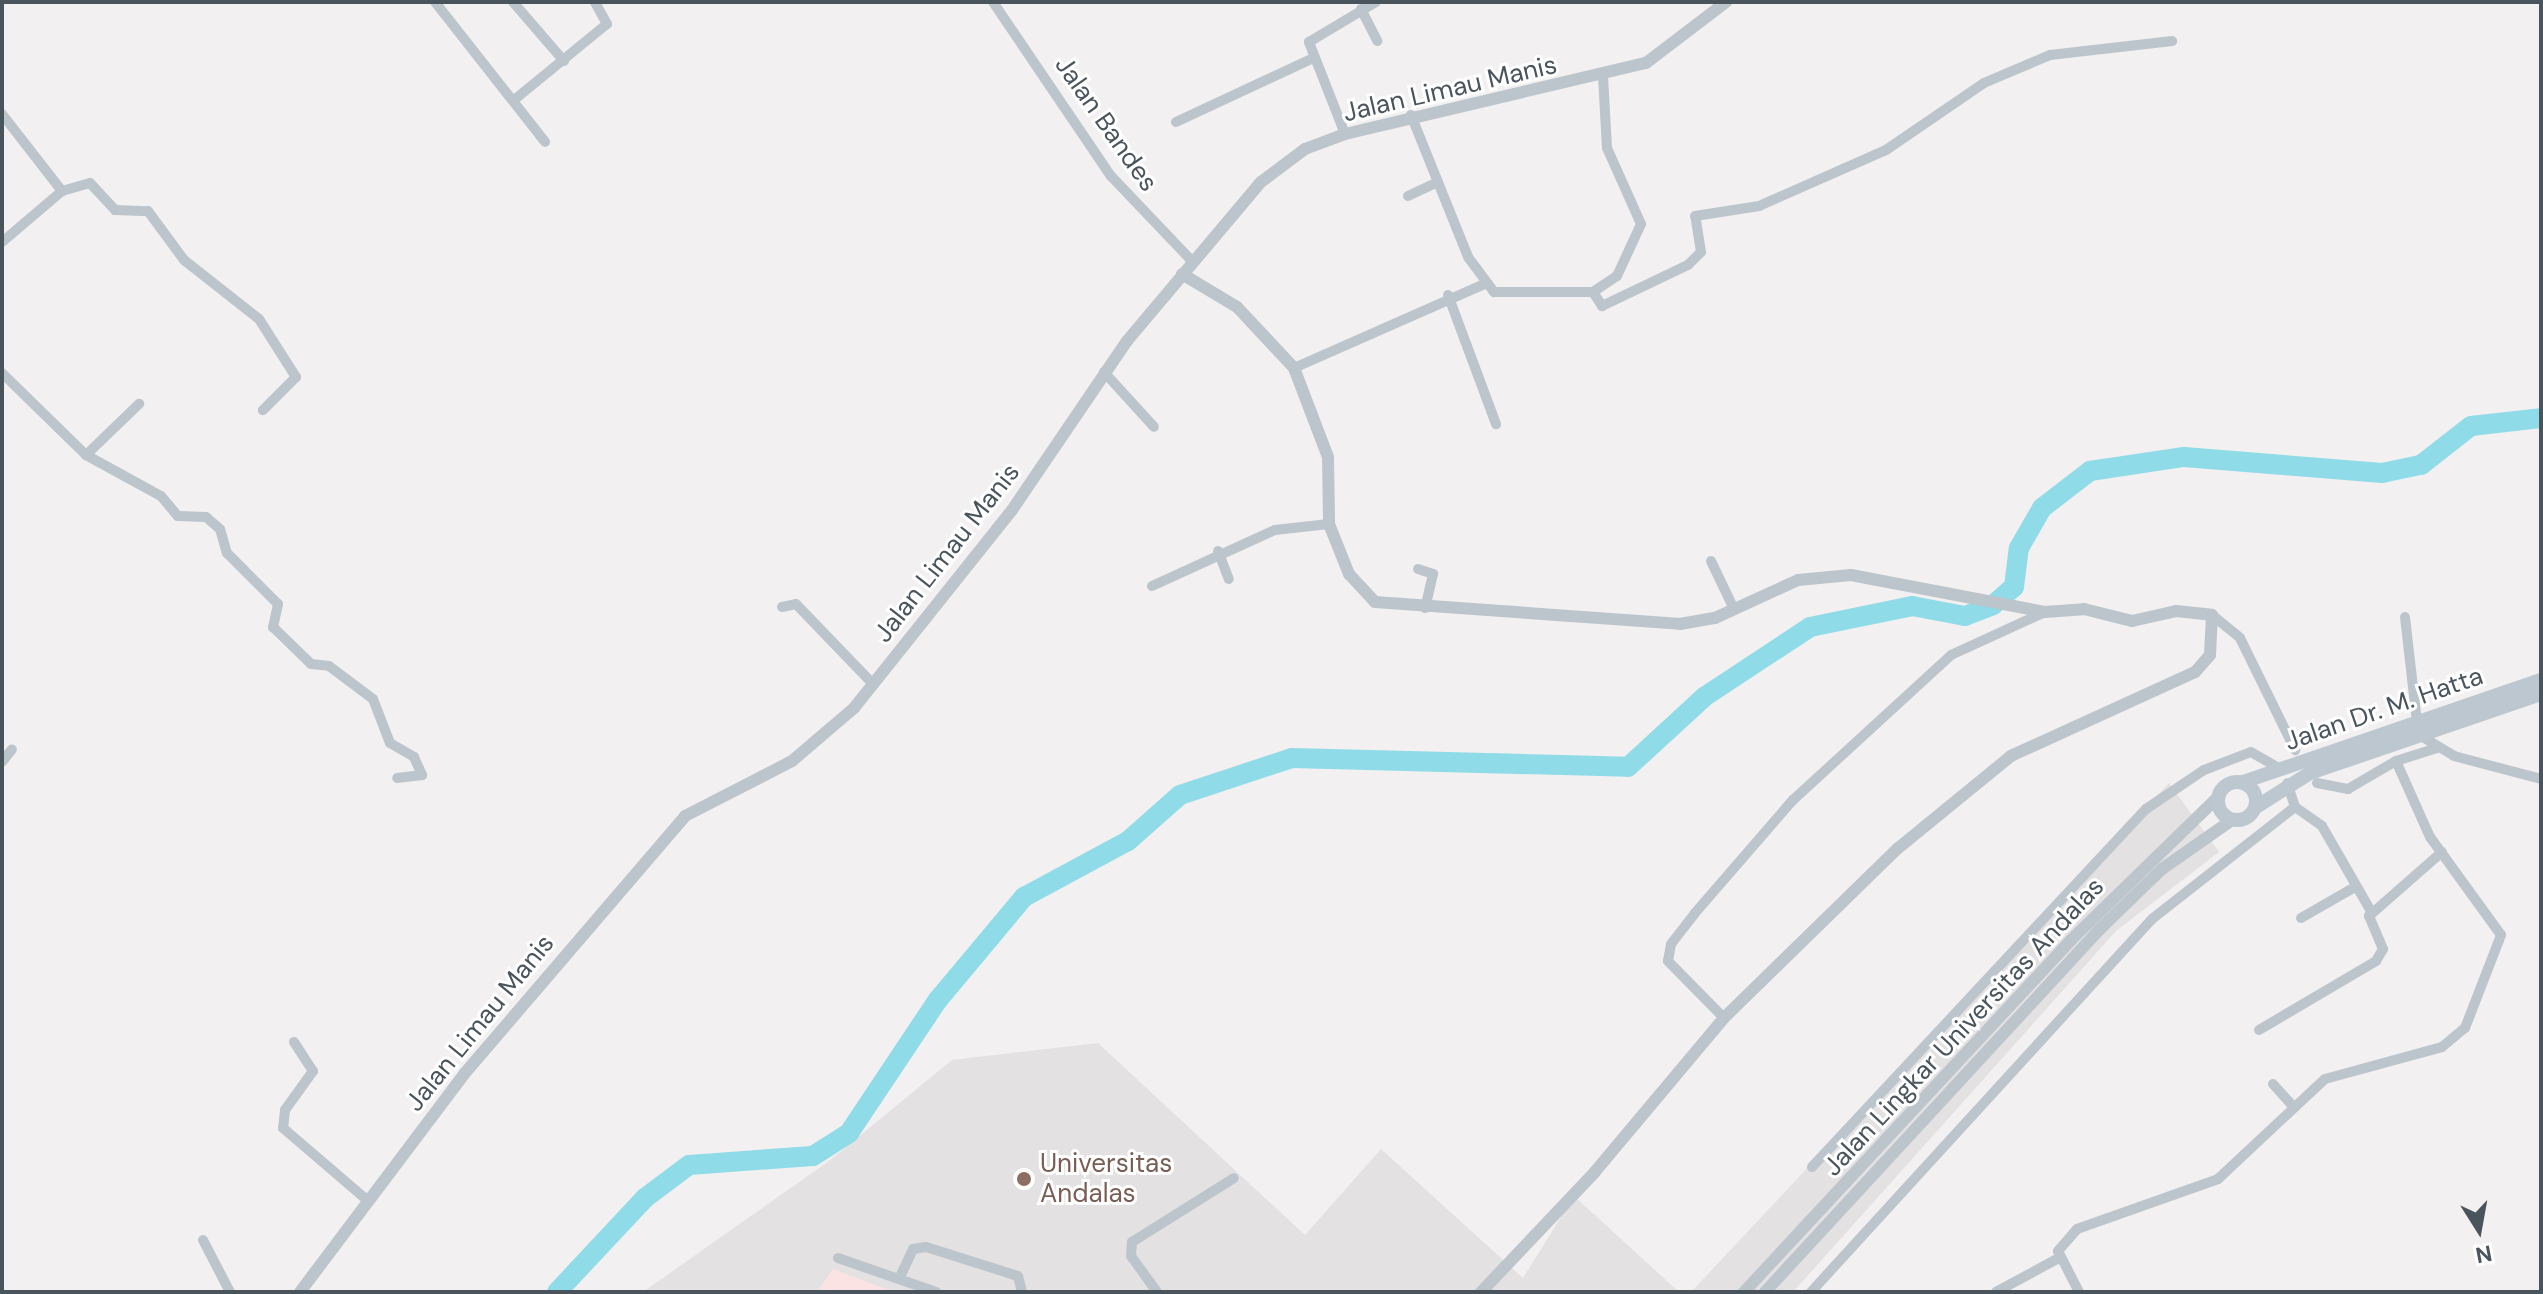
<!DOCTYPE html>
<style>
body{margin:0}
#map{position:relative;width:2543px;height:1294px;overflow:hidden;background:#f2f0f0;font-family:"DM Sans",sans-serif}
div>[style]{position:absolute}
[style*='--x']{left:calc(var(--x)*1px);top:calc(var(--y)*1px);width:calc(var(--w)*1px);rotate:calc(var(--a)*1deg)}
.education>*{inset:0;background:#e3e1e1}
.medical>*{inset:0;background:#fae3e2}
.river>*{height:20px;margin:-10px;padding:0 10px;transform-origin:10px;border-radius:10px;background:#90dbe8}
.minor>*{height:10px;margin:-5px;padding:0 5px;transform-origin:5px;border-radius:5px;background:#bcc5cc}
.tertiary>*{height:12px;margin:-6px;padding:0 6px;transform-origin:6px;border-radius:6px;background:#bcc5cc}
.secondary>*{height:14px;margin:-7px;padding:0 7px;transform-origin:7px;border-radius:7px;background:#bdc7d0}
.secondary>.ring{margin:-7px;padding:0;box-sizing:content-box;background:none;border:14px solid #bdc7d0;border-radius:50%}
.dots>*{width:22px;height:22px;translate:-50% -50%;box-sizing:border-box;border:4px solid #fff;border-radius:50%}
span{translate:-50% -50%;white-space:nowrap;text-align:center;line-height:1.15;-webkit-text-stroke:6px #fff;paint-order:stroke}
.street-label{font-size:26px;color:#49545c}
.education-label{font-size:26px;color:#785e54}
.left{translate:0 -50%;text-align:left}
.frame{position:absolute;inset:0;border:4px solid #49545c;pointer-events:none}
.north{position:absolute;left:2439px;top:1190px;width:80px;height:80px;-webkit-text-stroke:6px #fff;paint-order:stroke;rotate:169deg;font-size:22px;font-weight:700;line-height:32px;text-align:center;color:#49545c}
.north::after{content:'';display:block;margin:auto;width:28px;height:36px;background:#49545c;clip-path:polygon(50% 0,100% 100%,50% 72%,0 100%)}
</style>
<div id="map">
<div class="education">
<div style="clip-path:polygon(2169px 783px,2219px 852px,2116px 931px,1793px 1292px,1691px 1292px)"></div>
<div style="clip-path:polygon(1098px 1043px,1305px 1235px,1381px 1149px,1523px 1278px,1574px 1196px,1679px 1292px,643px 1292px,829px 1161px,952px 1060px)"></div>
</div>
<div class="medical">
<div style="clip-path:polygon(833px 1269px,894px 1292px,817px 1292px)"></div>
</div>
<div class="river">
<div style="--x:557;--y:1292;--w:129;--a:-46.9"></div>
<div style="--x:645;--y:1198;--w:55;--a:-36.9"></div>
<div style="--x:689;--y:1165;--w:124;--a:-4.2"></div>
<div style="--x:813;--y:1156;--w:43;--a:-32.6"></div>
<div style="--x:849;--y:1133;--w:159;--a:-56.3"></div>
<div style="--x:937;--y:1001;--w:136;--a:-50.1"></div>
<div style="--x:1024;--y:897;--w:118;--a:-28.3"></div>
<div style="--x:1128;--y:841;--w:69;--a:-41.5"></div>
<div style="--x:1180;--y:795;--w:118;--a:-18.3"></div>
<div style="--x:1292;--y:758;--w:336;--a:1.5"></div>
<div style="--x:1628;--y:767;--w:103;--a:-42.6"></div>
<div style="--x:1704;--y:697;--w:127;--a:-33.4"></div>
<div style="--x:1810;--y:627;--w:104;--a:-11.6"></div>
<div style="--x:1912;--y:606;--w:54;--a:10.7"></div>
<div style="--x:1965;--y:616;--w:30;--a:-21"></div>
<div style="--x:1993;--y:605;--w:28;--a:-41"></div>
<div style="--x:2014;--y:587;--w:39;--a:-83"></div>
<div style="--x:2019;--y:548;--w:46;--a:-60.1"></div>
<div style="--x:2042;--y:508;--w:61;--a:-37.6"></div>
<div style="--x:2090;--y:471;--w:95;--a:-8.5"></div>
<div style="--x:2184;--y:457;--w:199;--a:4.6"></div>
<div style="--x:2382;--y:473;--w:40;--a:-12"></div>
<div style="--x:2421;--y:465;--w:63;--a:-38"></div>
<div style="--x:2471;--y:426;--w:70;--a:-6.5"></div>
</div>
<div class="minor">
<div style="--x:435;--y:2;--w:178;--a:51.8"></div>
<div style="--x:513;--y:2;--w:78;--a:49.2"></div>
<div style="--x:993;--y:2;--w:210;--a:55.9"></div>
<div style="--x:1111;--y:176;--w:117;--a:46.4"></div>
<div style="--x:1361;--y:9;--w:36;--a:63"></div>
<div style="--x:514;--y:100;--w:120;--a:-39.3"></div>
<div style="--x:607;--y:24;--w:25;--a:-119"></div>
<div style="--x:2;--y:114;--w:98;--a:52.1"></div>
<div style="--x:62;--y:191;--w:79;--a:139.6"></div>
<div style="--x:1411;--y:115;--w:153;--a:68.1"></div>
<div style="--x:1468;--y:257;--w:44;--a:53.4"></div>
<div style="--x:1494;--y:292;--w:99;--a:0"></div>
<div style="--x:1593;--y:292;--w:29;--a:-34"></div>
<div style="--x:1617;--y:276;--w:57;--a:-65.2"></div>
<div style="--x:1641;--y:224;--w:83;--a:-114.1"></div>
<div style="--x:1607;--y:148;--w:71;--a:-93.2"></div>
<div style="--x:1176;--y:122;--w:151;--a:-25"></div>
<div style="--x:1345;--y:134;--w:99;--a:-111.4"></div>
<div style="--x:1309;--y:42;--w:78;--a:-30.8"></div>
<div style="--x:62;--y:191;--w:29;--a:-16"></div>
<div style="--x:90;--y:183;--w:37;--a:47"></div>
<div style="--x:115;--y:210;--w:33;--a:2"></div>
<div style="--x:148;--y:211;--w:61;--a:53.7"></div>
<div style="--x:184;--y:260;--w:95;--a:38.2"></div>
<div style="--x:259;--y:319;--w:69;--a:57.5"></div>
<div style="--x:296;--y:377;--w:47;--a:135"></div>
<div style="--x:1408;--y:196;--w:33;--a:-25"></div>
<div style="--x:1593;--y:292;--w:17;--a:57"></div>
<div style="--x:1602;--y:306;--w:95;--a:-25.5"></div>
<div style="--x:1688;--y:265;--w:18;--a:-45"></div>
<div style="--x:1701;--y:252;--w:36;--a:-99"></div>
<div style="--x:1695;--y:216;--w:65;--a:-8.9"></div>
<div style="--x:1759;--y:206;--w:139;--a:-23.8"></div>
<div style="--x:1886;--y:150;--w:119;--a:-34.4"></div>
<div style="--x:1984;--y:83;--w:72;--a:-23"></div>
<div style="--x:2050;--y:55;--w:123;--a:-6.5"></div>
<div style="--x:1448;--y:295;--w:138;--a:69.6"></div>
<div style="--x:1294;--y:368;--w:211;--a:-23.8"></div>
<div style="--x:1104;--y:372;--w:74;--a:47.7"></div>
<div style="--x:2;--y:373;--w:117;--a:44.3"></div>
<div style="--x:86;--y:455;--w:85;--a:28.7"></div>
<div style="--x:161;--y:496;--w:26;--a:50"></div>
<div style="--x:178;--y:516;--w:28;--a:2"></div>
<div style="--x:206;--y:517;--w:18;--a:41"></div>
<div style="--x:220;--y:529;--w:25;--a:74"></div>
<div style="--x:227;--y:553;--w:72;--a:45"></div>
<div style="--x:278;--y:604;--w:24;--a:102"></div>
<div style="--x:273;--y:627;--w:53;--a:44.2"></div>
<div style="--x:311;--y:664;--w:18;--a:6"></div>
<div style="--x:329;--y:666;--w:55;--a:36.9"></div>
<div style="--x:373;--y:699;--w:47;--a:68.9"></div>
<div style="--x:390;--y:743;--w:28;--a:30"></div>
<div style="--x:414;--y:757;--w:20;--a:66"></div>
<div style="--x:422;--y:775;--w:25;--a:173"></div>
<div style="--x:86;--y:455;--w:74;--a:-43.9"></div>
<div style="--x:1218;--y:551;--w:30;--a:69"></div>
<div style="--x:1711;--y:561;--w:53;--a:64.4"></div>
<div style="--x:1418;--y:569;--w:16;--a:18"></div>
<div style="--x:1433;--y:574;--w:35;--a:103"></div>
<div style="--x:1152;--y:586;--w:135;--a:-24.5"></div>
<div style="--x:1275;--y:530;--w:54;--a:-6.3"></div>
<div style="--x:782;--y:607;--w:14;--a:-12"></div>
<div style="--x:796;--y:604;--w:111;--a:46.1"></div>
<div style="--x:2212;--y:615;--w:36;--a:39"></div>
<div style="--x:2240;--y:638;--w:125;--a:63.8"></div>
<div style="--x:2405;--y:617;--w:106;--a:83.5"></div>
<div style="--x:2421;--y:736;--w:39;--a:31"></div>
<div style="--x:2454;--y:756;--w:90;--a:14.8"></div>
<div style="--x:2;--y:762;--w:16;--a:-52"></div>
<div style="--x:2317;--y:783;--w:32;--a:11"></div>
<div style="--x:2348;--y:789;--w:56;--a:-30.3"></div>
<div style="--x:2396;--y:761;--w:43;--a:-17.6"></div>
<div style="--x:2295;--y:807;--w:33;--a:35"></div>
<div style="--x:2322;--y:826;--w:100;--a:60.1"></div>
<div style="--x:2301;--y:918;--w:62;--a:-29.9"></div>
<div style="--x:1724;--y:1018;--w:80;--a:-134.5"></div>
<div style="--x:1668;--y:961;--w:17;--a:-80"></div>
<div style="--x:1671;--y:944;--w:39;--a:-52"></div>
<div style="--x:1695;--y:913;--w:150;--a:-49.1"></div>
<div style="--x:1793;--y:800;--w:214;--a:-42.5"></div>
<div style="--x:1951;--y:655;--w:103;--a:-24.6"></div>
<div style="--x:2259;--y:1030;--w:136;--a:-30.5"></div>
<div style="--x:2376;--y:961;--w:14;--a:-60"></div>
<div style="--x:2383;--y:949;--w:36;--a:-113"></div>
<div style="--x:2369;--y:916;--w:97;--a:-41.2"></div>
<div style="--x:294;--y:1042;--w:35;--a:57"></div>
<div style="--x:313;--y:1071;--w:48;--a:125.7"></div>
<div style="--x:285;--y:1110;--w:18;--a:96"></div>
<div style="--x:283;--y:1128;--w:111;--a:40.6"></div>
<div style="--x:2273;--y:1084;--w:27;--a:48"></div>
<div style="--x:1812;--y:1167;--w:490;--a:-47"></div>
<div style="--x:2146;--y:809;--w:70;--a:-33.9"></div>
<div style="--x:2204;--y:770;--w:50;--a:-21"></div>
<div style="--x:2251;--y:752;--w:36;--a:30"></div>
<div style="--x:203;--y:1240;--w:59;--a:62.6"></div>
<div style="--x:838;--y:1258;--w:104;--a:19.1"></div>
<div style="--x:900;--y:1277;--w:31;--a:-65"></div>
<div style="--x:913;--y:1249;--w:13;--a:-9"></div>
<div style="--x:926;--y:1247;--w:96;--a:17.5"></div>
<div style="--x:1018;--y:1276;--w:16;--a:76"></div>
<div style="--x:1157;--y:1292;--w:44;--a:-125.8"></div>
<div style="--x:1131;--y:1256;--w:14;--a:-86"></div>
<div style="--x:1132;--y:1242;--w:120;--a:-32.1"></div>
<div style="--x:1811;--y:1292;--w:505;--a:-47.57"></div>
<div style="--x:2152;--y:919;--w:182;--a:-38.1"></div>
<div style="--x:2295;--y:807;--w:25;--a:-108"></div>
<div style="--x:1996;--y:1292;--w:72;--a:-28.4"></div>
<div style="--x:2079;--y:1292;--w:46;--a:-117.1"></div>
<div style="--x:2058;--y:1251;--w:29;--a:-49"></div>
<div style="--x:2077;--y:1229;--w:150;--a:-19.5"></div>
<div style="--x:2218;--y:1179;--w:146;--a:-43.1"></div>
<div style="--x:2325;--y:1079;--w:121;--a:-15.3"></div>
<div style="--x:2442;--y:1047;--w:30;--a:-40"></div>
<div style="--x:2465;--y:1028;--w:100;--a:-68.8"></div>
<div style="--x:2501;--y:935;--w:121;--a:-125.9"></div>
<div style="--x:2430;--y:837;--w:83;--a:-114.1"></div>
</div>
<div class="tertiary">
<div style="--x:1182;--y:274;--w:64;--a:31"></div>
<div style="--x:1237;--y:307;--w:83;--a:46.9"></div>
<div style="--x:1294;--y:368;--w:95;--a:69.1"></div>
<div style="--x:1328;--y:457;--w:67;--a:89.1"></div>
<div style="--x:1329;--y:524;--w:54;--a:68.2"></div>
<div style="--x:1349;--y:574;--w:38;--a:47"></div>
<div style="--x:1375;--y:602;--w:306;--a:4.1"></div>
<div style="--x:1680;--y:624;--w:36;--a:-10"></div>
<div style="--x:1715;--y:618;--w:91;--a:-24.6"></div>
<div style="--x:1798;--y:580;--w:53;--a:-5.4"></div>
<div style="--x:1851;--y:575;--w:197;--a:10.8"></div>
<div style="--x:2045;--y:612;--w:39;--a:-4"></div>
<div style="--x:2084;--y:609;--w:49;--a:14"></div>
<div style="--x:2132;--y:621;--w:45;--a:-12.8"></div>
<div style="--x:2176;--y:611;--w:36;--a:6"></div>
<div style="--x:2212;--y:615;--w:40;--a:92.9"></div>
<div style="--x:2210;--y:655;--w:23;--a:131"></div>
<div style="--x:2195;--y:672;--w:202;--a:155.5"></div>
<div style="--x:2011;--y:756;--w:146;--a:140.8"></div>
<div style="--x:1898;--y:848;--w:243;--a:135.7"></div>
<div style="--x:1724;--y:1018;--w:201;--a:130"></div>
<div style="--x:1595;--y:1172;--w:166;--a:133.5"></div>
<div style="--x:300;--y:1292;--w:274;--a:-53"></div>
<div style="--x:465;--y:1073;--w:338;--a:-49.4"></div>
<div style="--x:685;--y:816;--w:120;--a:-27.2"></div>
<div style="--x:792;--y:761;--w:82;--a:-40.5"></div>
<div style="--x:854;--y:708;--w:253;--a:-51.4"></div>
<div style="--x:1012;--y:510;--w:204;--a:-55.8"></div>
<div style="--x:1127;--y:341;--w:208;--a:-49.9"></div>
<div style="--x:1261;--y:182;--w:55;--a:-36.9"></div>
<div style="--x:1305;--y:149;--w:43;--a:-20.6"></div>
<div style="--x:1345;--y:134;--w:309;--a:-13.3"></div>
<div style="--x:1646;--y:63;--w:101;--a:-37.3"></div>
<div style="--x:1744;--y:1292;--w:479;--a:-47.1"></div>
<div style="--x:2070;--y:941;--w:206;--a:-44.2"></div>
<div style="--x:1765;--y:1292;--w:493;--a:-47.3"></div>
<div style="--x:2099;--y:930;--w:88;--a:-44.1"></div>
<div style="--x:2162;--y:869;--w:85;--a:-35"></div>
</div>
<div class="secondary">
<div class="ring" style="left:2218px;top:782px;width:24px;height:24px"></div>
<div style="--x:2243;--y:782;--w:315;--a:-18.9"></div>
<div style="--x:2256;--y:807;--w:64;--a:-32.2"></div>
<div style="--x:2310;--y:773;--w:244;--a:-18.9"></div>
</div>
<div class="dots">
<div style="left:1024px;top:1179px;background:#8d6e63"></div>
</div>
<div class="street-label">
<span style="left:1450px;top:89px;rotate:-13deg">Jalan Limau Manis</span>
<span style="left:1106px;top:124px;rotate:55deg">Jalan Bandes</span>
<span style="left:947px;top:553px;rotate:-52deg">Jalan Limau Manis</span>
<span style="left:2384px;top:709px;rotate:-19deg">Jalan Dr. M. Hatta</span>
<span style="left:480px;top:1023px;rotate:-51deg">Jalan Limau Manis</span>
<span style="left:1964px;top:1027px;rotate:-47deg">Jalan Lingkar Universitas Andalas</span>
</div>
<div class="education-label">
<span class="left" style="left:1040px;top:1179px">Universitas<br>Andalas</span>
</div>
<div class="frame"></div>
<div class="north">N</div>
</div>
